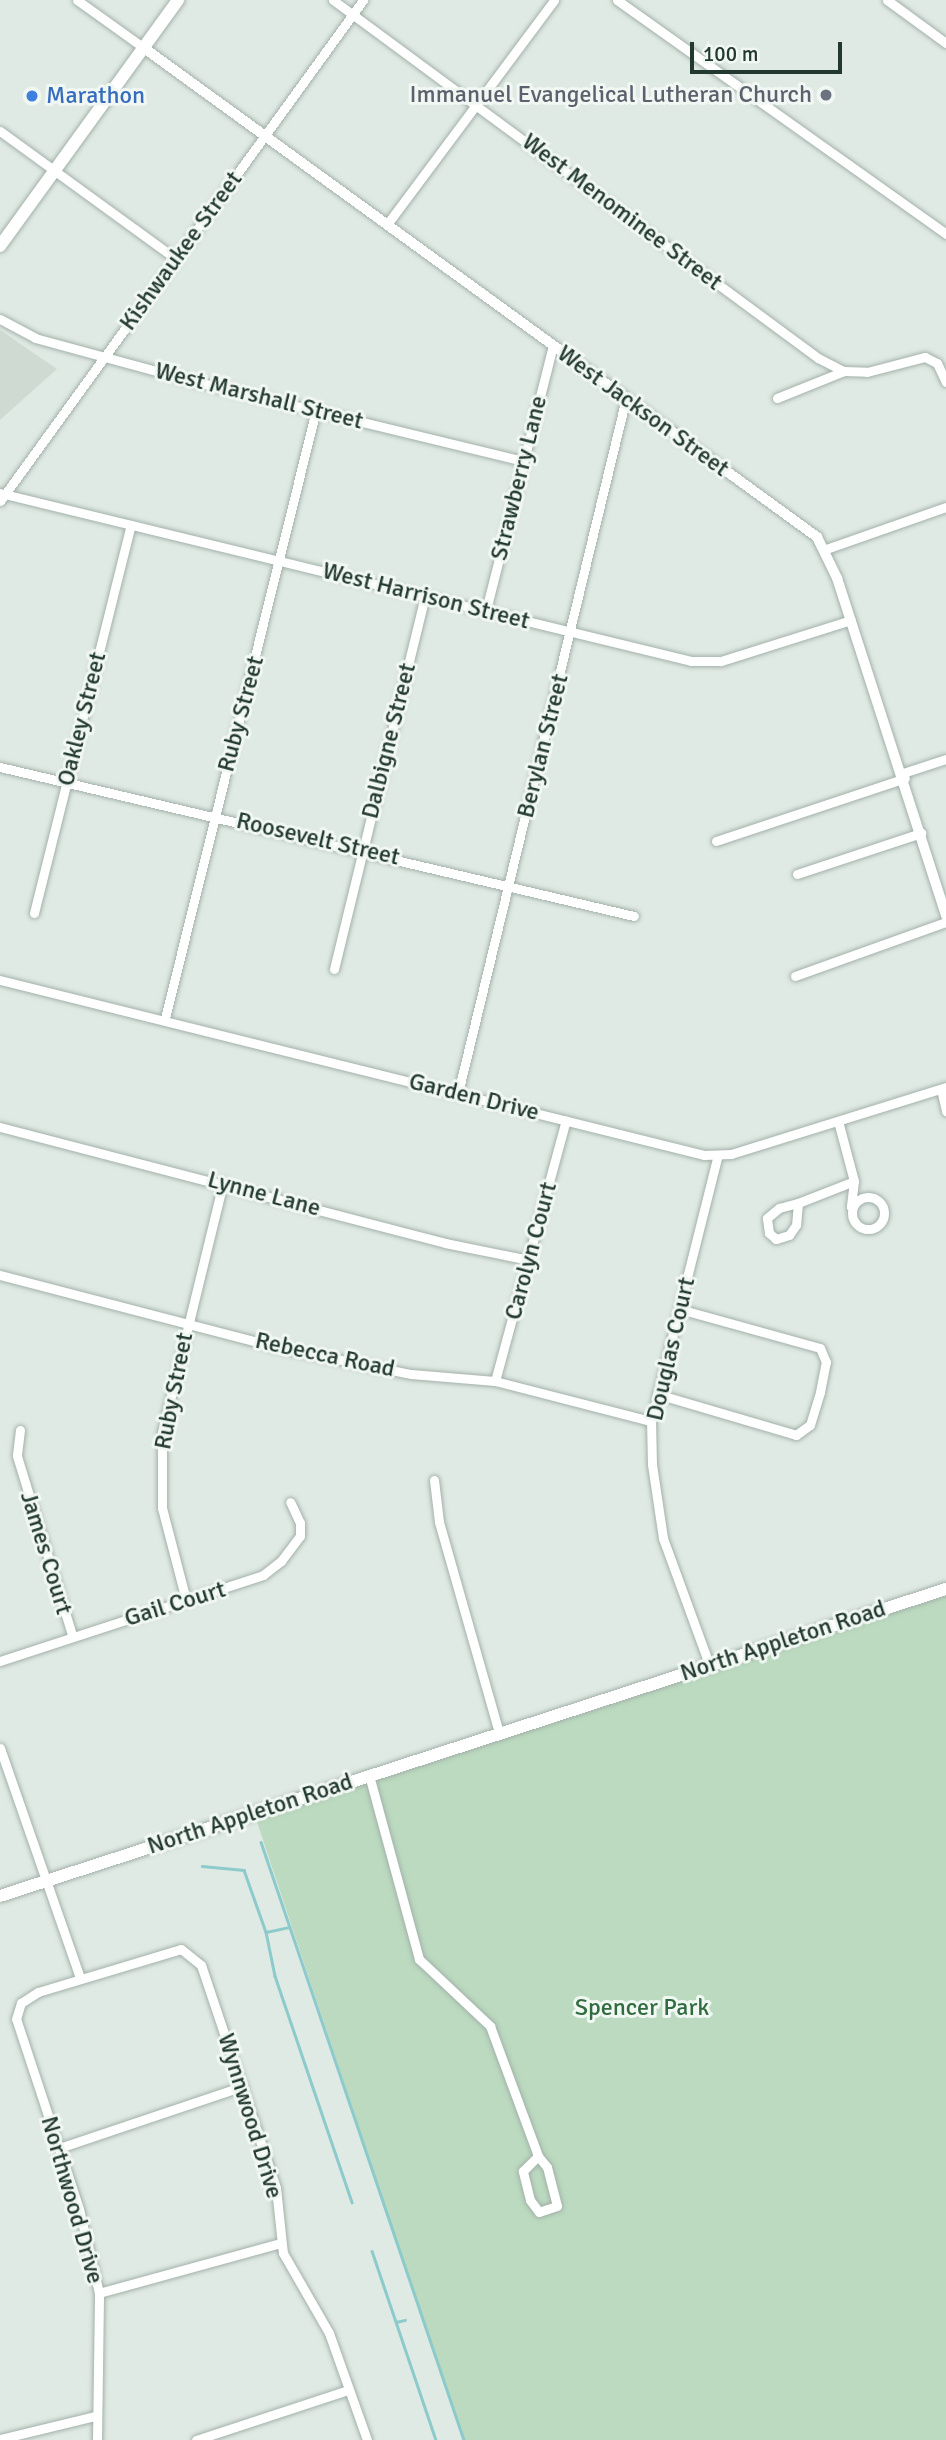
<!DOCTYPE html>
<style>
body{margin:0}
#map{position:relative;width:946px;height:2440px;overflow:hidden;background:#e0eae4;font-family:Signika,sans-serif}
div>[style]{position:absolute}
[style*='--x']{left:calc(var(--x)*1px);top:calc(var(--y)*1px);width:calc(var(--w)*1px);rotate:calc(var(--a)*1deg)}
.built>*{inset:0;background:#cfdad3}
.green>*{inset:0;background:#bbdabf}
.stream>*{height:2.5px;margin:-1.25px;padding:0 1.25px;transform-origin:1.25px;border-radius:1.25px;background:#8ccacb}
.roads{filter:drop-shadow(0 0 2px #a3b1aa) drop-shadow(0 0 2px #a3b1aa)}
.minor>*{height:9px;margin:-4.5px;padding:0 4.5px;transform-origin:4.5px;border-radius:4.5px;background:#fff}
.minor>.ring{margin:-4.5px;padding:0;box-sizing:content-box;background:none;border:9px solid #fff;border-radius:50%}
.tertiary>*{height:10px;margin:-5px;padding:0 5px;transform-origin:5px;border-radius:5px;background:#fff}
.secondary>*{height:12px;margin:-6px;padding:0 6px;transform-origin:6px;border-radius:6px;background:#fff}
.dots>*{width:19px;height:19px;translate:-50% -50%;box-sizing:border-box;border:4px solid #f1f7f3;border-radius:50%}
span{translate:-50% -50%;white-space:nowrap;text-align:center;line-height:1.15;-webkit-text-stroke:6px #f1f7f3;paint-order:stroke}
.worship-label{font-size:24px;color:#5b616d}
.right{translate:-100% -50%;text-align:right}
.shop-label{font-size:24px;color:#366cbe}
.left{translate:0 -50%;text-align:left}
.street-label{font-size:24px;color:#223930}
.park-label{font-size:24px;color:#306c3f}
.scale{position:absolute;left:690px;top:42px;width:152px;height:32px;box-sizing:border-box;border:4px solid #223930;border-top:0;padding-left:9px;font-size:21px;line-height:24px;white-space:nowrap;color:#223930;-webkit-text-stroke:5px #f1f7f3;paint-order:stroke}
</style>
<div id="map">
<div class="built">
<div style="clip-path:polygon(0 330px,57px 369px,0 420px)"></div>
</div>
<div class="green">
<div style="clip-path:polygon(946px 1586px,946px 2440px,463px 2440px,254px 1813px)"></div>
</div>
<div class="stream">
<div style="--x:261;--y:1842;--w:632;--a:71.25"></div>
<div style="--x:202;--y:1866;--w:42;--a:5.4"></div>
<div style="--x:244;--y:1870;--w:66;--a:70.5"></div>
<div style="--x:266;--y:1932;--w:45;--a:78.4"></div>
<div style="--x:275;--y:1976;--w:239;--a:71.2"></div>
<div style="--x:266;--y:1932;--w:24;--a:-12"></div>
<div style="--x:372;--y:2251;--w:200;--a:71.3"></div>
<div style="--x:396;--y:2322;--w:9;--a:-13"></div>
</div>
<div class="roads">
<div class="minor">
<div style="--x:77;--y:0;--w:82;--a:35.6"></div>
<div style="--x:333;--y:0;--w:603;--a:36.43"></div>
<div style="--x:818;--y:358;--w:29;--a:27"></div>
<div style="--x:617;--y:0;--w:404;--a:35.4"></div>
<div style="--x:887;--y:0;--w:73;--a:36.1"></div>
<div style="--x:0;--y:131;--w:218;--a:36"></div>
<div style="--x:388;--y:223;--w:278;--a:-53.3"></div>
<div style="--x:0;--y:319;--w:40;--a:28"></div>
<div style="--x:35;--y:338;--w:168;--a:15.2"></div>
<div style="--x:197;--y:382;--w:335;--a:13.6"></div>
<div style="--x:777;--y:398;--w:72;--a:-21.9"></div>
<div style="--x:844;--y:371;--w:23;--a:2"></div>
<div style="--x:867;--y:372;--w:60;--a:-14.5"></div>
<div style="--x:925;--y:357;--w:13;--a:27"></div>
<div style="--x:937;--y:363;--w:21;--a:65"></div>
<div style="--x:0;--y:493;--w:711;--a:13.66"></div>
<div style="--x:691;--y:661;--w:30;--a:0"></div>
<div style="--x:721;--y:661;--w:136;--a:-17.5"></div>
<div style="--x:0;--y:501;--w:619;--a:-54.07"></div>
<div style="--x:826;--y:549;--w:127;--a:-19.3"></div>
<div style="--x:486;--y:610;--w:272;--a:-75.8"></div>
<div style="--x:0;--y:767;--w:651;--a:13.23"></div>
<div style="--x:903;--y:773;--w:45;--a:-18"></div>
<div style="--x:716;--y:841;--w:199;--a:-18.4"></div>
<div style="--x:797;--y:874;--w:131;--a:-18.3"></div>
<div style="--x:34;--y:913;--w:400;--a:-76"></div>
<div style="--x:334;--y:969;--w:385;--a:-76.3"></div>
<div style="--x:795;--y:976;--w:160;--a:-19.7"></div>
<div style="--x:0;--y:980;--w:725;--a:13.96"></div>
<div style="--x:704;--y:1155;--w:27;--a:-2"></div>
<div style="--x:731;--y:1154;--w:225;--a:-17.3"></div>
<div style="--x:165;--y:1018;--w:626;--a:-76.05"></div>
<div style="--x:941;--y:1089;--w:23;--a:77"></div>
<div style="--x:458;--y:1093;--w:715;--a:-76.41"></div>
<div style="--x:838;--y:1121;--w:62;--a:75.1"></div>
<div style="--x:854;--y:1181;--w:26;--a:97"></div>
<div style="--x:0;--y:1127;--w:460;--a:14.6"></div>
<div style="--x:445;--y:1243;--w:86;--a:11.4"></div>
<div class="ring" style="left:852px;top:1197px;width:23px;height:23px"></div>
<div style="--x:798;--y:1203;--w:22;--a:95"></div>
<div style="--x:796;--y:1225;--w:12;--a:125"></div>
<div style="--x:789;--y:1235;--w:14;--a:163"></div>
<div style="--x:776;--y:1239;--w:9;--a:-139"></div>
<div style="--x:769;--y:1233;--w:15;--a:-98"></div>
<div style="--x:767;--y:1218;--w:16;--a:-40"></div>
<div style="--x:779;--y:1208;--w:20;--a:-15"></div>
<div style="--x:798;--y:1203;--w:60;--a:-21.4"></div>
<div style="--x:0;--y:1275;--w:281;--a:14.6"></div>
<div style="--x:272;--y:1346;--w:142;--a:11.4"></div>
<div style="--x:411;--y:1374;--w:84;--a:4.8"></div>
<div style="--x:495;--y:1381;--w:161;--a:14.4"></div>
<div style="--x:495;--y:1381;--w:270;--a:-74.8"></div>
<div style="--x:657;--y:1394;--w:145;--a:16.4"></div>
<div style="--x:796;--y:1435;--w:17;--a:-36"></div>
<div style="--x:810;--y:1425;--w:34;--a:-73"></div>
<div style="--x:820;--y:1392;--w:31;--a:-79"></div>
<div style="--x:826;--y:1362;--w:15;--a:-113"></div>
<div style="--x:820;--y:1348;--w:146;--a:-164.5"></div>
<div style="--x:20;--y:1430;--w:26;--a:97"></div>
<div style="--x:17;--y:1456;--w:187;--a:72.9"></div>
<div style="--x:434;--y:1480;--w:42;--a:83.2"></div>
<div style="--x:439;--y:1522;--w:218;--a:74.1"></div>
<div style="--x:186;--y:1600;--w:95;--a:-104.6"></div>
<div style="--x:162;--y:1508;--w:75;--a:-90"></div>
<div style="--x:162;--y:1433;--w:258;--a:-76.3"></div>
<div style="--x:0;--y:1661;--w:277;--a:-18.1"></div>
<div style="--x:263;--y:1575;--w:23;--a:-38"></div>
<div style="--x:281;--y:1561;--w:31;--a:-53"></div>
<div style="--x:300;--y:1536;--w:13;--a:-90"></div>
<div style="--x:300;--y:1523;--w:23;--a:-115"></div>
<div style="--x:709;--y:1664;--w:134;--a:-110.1"></div>
<div style="--x:663;--y:1538;--w:75;--a:-98.5"></div>
<div style="--x:652;--y:1464;--w:43;--a:-91.3"></div>
<div style="--x:651;--y:1421;--w:274;--a:-75.9"></div>
<div style="--x:0;--y:1748;--w:244;--a:70.8"></div>
<div style="--x:369;--y:1775;--w:191;--a:74.8"></div>
<div style="--x:419;--y:1959;--w:98;--a:43.3"></div>
<div style="--x:490;--y:2026;--w:139;--a:69.7"></div>
<div style="--x:59;--y:2148;--w:194;--a:-18.6"></div>
<div style="--x:538;--y:2156;--w:14;--a:51"></div>
<div style="--x:547;--y:2167;--w:40;--a:75.6"></div>
<div style="--x:557;--y:2206;--w:19;--a:162"></div>
<div style="--x:539;--y:2212;--w:15;--a:-127"></div>
<div style="--x:530;--y:2200;--w:30;--a:-104"></div>
<div style="--x:523;--y:2171;--w:21;--a:-45"></div>
<div style="--x:99;--y:2293;--w:189;--a:-15.4"></div>
<div style="--x:0;--y:2439;--w:98;--a:-13.6"></div>
<div style="--x:97;--y:2440;--w:147;--a:-89.2"></div>
<div style="--x:99;--y:2293;--w:86;--a:-103.4"></div>
<div style="--x:79;--y:2209;--w:200;--a:-108.3"></div>
<div style="--x:16;--y:2019;--w:17;--a:-73"></div>
<div style="--x:21;--y:2003;--w:20;--a:-33"></div>
<div style="--x:38;--y:1992;--w:149;--a:-16.7"></div>
<div style="--x:181;--y:1949;--w:26;--a:39"></div>
<div style="--x:201;--y:1965;--w:235;--a:71.4"></div>
<div style="--x:276;--y:2188;--w:65;--a:83.9"></div>
<div style="--x:283;--y:2253;--w:92;--a:60.1"></div>
<div style="--x:329;--y:2333;--w:114;--a:70.4"></div>
<div style="--x:196;--y:2440;--w:160;--a:-18.2"></div>
</div>
<div class="tertiary">
<div style="--x:144;--y:48;--w:832;--a:36"></div>
<div style="--x:817;--y:537;--w:46;--a:64"></div>
<div style="--x:837;--y:578;--w:355;--a:72.1"></div>
</div>
<div class="secondary">
<div style="--x:0;--y:246;--w:304;--a:-54.1"></div>
<div style="--x:0;--y:1896;--w:995;--a:-17.98"></div>
</div>
</div>
<div class="dots">
<div style="left:826px;top:95px;background:#6b7280"></div>
<div style="left:32px;top:96px;background:#3f7fe0"></div>
</div>
<div class="worship-label">
<span class="right" style="left:812px;top:95px">Immanuel Evangelical Lutheran Church</span>
</div>
<div class="shop-label">
<span class="left" style="left:46px;top:96px">Marathon</span>
</div>
<div class="street-label">
<span style="left:622px;top:212px;rotate:37deg">West Menominee Street</span>
<span style="left:181px;top:251px;rotate:-54deg">Kishwaukee Street</span>
<span style="left:259px;top:396px;rotate:14deg">West Marshall Street</span>
<span style="left:643px;top:411px;rotate:36deg">West Jackson Street</span>
<span style="left:519px;top:478px;rotate:-76deg">Strawberry Lane</span>
<span style="left:426px;top:596px;rotate:14deg">West Harrison Street</span>
<span style="left:241px;top:714px;rotate:-75deg">Ruby Street</span>
<span style="left:82px;top:719px;rotate:-76deg">Oakley Street</span>
<span style="left:389px;top:741px;rotate:-76deg">Dalbigne Street</span>
<span style="left:543px;top:746px;rotate:-76deg">Berylan Street</span>
<span style="left:318px;top:839px;rotate:13deg">Roosevelt Street</span>
<span style="left:474px;top:1097px;rotate:14deg">Garden Drive</span>
<span style="left:264px;top:1194px;rotate:15deg">Lynne Lane</span>
<span style="left:531px;top:1251px;rotate:-75deg">Carolyn Court</span>
<span style="left:671px;top:1349px;rotate:-77deg">Douglas Court</span>
<span style="left:325px;top:1355px;rotate:12deg">Rebecca Road</span>
<span style="left:174px;top:1391px;rotate:-79deg">Ruby Street</span>
<span style="left:46px;top:1553px;rotate:73deg">James Court</span>
<span style="left:175px;top:1604px;rotate:-17deg">Gail Court</span>
<span style="left:783px;top:1641px;rotate:-18deg">North Appleton Road</span>
<span style="left:250px;top:1814px;rotate:-18deg">North Appleton Road</span>
<span style="left:250px;top:2116px;rotate:73deg">Wynnwood Drive</span>
<span style="left:72px;top:2200px;rotate:74deg">Northwood Drive</span>
</div>
<div class="park-label">
<span style="left:642px;top:2008px">Spencer Park</span>
</div>
<div class="scale">100 m</div>
</div>
